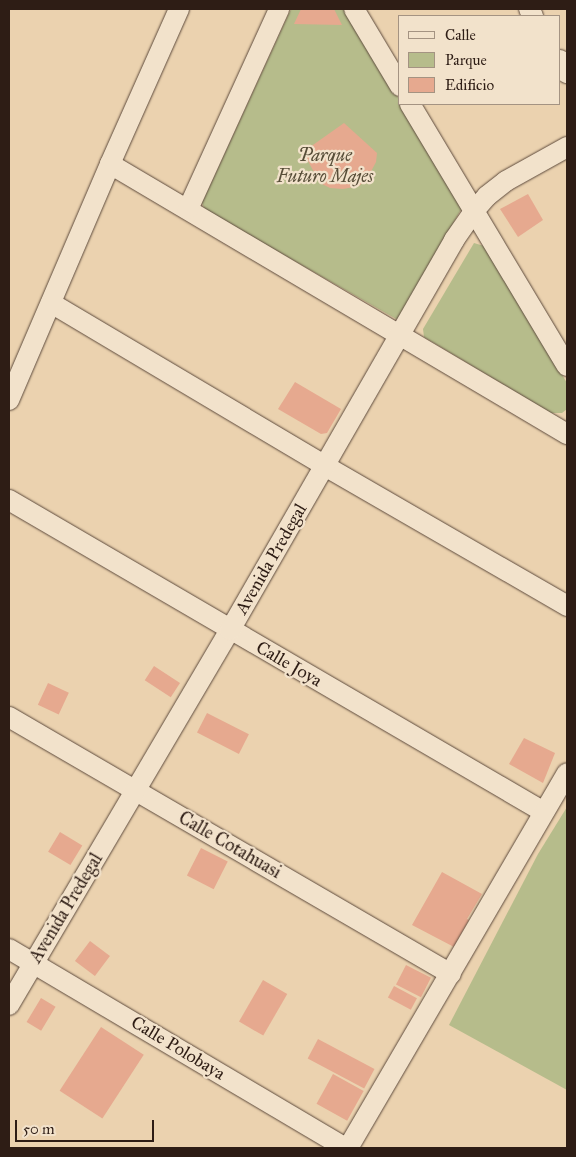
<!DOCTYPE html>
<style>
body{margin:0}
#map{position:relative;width:576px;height:1157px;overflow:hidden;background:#ebd2af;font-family:"IM FELL Great Primer",serif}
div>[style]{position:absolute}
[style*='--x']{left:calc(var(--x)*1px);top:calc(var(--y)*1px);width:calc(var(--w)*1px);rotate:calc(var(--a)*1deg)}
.green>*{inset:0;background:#b6bc8b}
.building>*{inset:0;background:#e6a98f;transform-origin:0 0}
.roads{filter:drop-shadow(0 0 1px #5d4a3c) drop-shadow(0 0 1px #5d4a3c)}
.street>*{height:20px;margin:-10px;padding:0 10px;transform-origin:10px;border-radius:10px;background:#f2e2cb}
span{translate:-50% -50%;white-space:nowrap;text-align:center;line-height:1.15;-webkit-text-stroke:4.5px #f2e2cb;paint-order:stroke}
.park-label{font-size:18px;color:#574d38;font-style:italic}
.street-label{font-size:18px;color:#2e1d15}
.frame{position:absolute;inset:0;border:10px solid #2e1d15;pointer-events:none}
.legend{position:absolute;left:398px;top:15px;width:162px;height:90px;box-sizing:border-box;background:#f2e2cb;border:1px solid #a49382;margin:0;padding:6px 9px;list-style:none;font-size:15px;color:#2e1d15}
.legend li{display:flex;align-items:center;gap:10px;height:25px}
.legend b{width:25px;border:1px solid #a49382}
.scale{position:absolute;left:15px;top:1120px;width:139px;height:22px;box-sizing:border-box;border:2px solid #2e1d15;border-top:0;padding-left:6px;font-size:15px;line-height:18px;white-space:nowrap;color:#2e1d15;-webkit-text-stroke:4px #f2e2cb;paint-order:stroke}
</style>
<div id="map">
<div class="green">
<div style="clip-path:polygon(291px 9px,345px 9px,463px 206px,398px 320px,205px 210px,202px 203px)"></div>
<div style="clip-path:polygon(474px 243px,484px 246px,567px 383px,567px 409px,562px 413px,551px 413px,424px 337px,423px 329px)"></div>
<div style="clip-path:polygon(567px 807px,567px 1090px,449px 1025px,538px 854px)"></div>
</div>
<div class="building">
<div style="clip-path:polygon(301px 9px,334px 9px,342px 25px,294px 24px)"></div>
<div style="clip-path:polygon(344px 123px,377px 153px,376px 162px,367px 179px,359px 186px,343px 189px,330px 188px,320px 183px,303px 152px)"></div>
<div style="clip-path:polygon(528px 194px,543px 220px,518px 237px,500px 209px)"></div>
<div style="clip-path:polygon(295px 382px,341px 409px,327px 433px,321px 434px,278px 409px)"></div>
<div style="left:154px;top:666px;width:31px;height:17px;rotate:33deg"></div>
<div style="left:48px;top:683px;width:23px;height:24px;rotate:25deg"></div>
<div style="left:207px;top:713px;width:47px;height:22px;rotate:27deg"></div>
<div style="clip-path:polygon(524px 738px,555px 753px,543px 783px,509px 764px)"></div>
<div style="left:60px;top:832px;width:26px;height:23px;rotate:31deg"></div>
<div style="left:201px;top:848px;width:30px;height:31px;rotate:27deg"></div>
<div style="clip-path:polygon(442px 872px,482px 894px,467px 919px,469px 920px,454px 947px,412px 925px)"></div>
<div style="left:90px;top:941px;width:25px;height:25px;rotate:37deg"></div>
<div style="left:406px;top:965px;width:28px;height:22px;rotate:27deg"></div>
<div style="left:263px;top:980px;width:28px;height:48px;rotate:30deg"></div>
<div style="left:394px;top:986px;width:26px;height:13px;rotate:28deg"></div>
<div style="left:41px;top:998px;width:17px;height:28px;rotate:31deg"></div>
<div style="left:101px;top:1027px;width:51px;height:76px;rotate:33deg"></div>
<div style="left:318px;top:1039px;width:64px;height:22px;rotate:28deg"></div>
<div style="left:333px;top:1074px;width:35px;height:34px;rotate:29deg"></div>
</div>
<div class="roads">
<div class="street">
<div style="--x:354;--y:9;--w:90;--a:59.1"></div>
<div style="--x:529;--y:9;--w:8;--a:60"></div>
<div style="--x:560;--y:60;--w:15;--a:62"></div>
<div style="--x:410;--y:104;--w:305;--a:59.1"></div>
<div style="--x:110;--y:164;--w:531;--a:30.58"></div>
<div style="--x:188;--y:209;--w:220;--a:-65.5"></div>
<div style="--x:51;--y:303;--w:319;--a:30.7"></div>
<div style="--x:325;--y:466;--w:280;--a:30"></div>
<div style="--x:9;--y:400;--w:257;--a:-66.8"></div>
<div style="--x:110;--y:164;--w:170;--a:-66"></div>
<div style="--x:9;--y:500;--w:619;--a:30.25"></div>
<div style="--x:9;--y:717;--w:511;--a:30.18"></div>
<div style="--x:9;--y:949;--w:391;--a:30.6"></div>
<div style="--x:9;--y:1005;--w:435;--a:-59.5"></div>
<div style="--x:230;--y:630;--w:450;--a:-60.1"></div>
<div style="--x:454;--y:240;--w:35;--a:-55"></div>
<div style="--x:474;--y:211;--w:20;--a:-49"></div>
<div style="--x:487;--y:196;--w:24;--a:-38"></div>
<div style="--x:506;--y:181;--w:70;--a:-29.1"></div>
<div style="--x:348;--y:1148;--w:434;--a:-59.7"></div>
</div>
</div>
<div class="park-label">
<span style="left:325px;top:166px">Parque<br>Futuro Majes</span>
</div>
<div class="street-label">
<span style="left:271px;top:559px;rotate:-60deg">Avenida Predegal</span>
<span style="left:289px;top:664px;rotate:30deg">Calle Joya</span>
<span style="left:230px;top:845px;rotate:30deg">Calle Cotahuasi</span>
<span style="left:66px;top:908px;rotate:-59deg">Avenida Predegal</span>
<span style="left:178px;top:1048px;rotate:31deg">Calle Polobaya</span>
</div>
<div class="frame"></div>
<ul class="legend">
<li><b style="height:6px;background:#f2e2cb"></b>Calle</li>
<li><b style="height:14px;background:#b6bc8b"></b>Parque</li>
<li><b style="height:14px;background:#e6a98f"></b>Edificio</li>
</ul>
<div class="scale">50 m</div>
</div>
